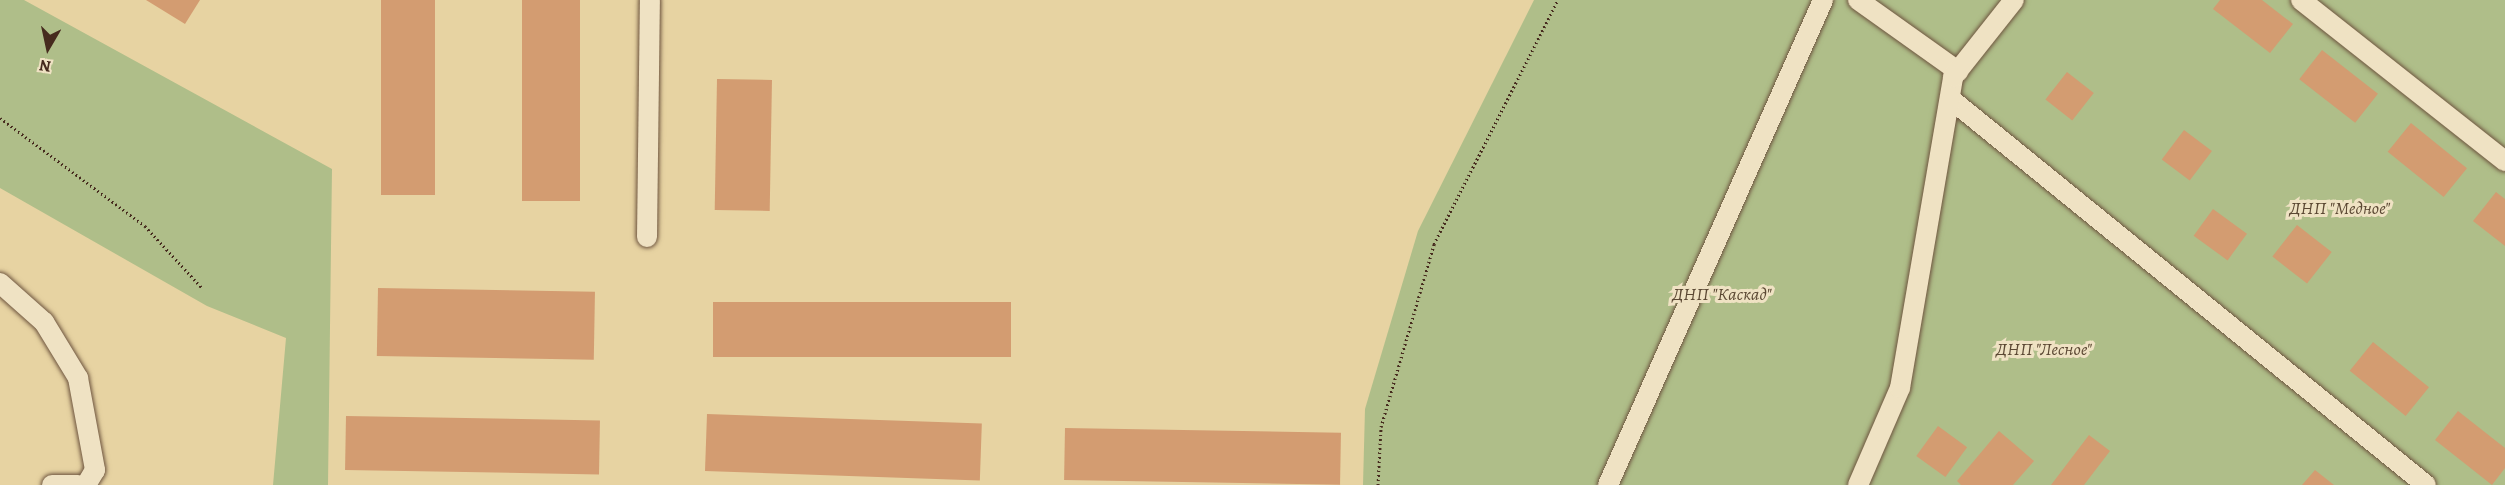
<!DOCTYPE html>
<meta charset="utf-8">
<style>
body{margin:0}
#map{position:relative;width:2505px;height:485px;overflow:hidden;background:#e7d3a2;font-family:Alegreya,serif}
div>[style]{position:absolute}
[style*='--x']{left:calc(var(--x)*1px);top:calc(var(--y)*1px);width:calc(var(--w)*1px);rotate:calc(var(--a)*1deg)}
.green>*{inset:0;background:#afbe89}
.building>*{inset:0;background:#d39c71;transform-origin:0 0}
.path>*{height:3px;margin-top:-1.5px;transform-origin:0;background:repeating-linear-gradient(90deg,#462b1e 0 1.5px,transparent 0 4.5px)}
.roads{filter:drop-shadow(0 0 2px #6e553f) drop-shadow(0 0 2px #6e553f)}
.minor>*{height:20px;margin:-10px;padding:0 10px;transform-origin:10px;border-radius:10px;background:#efe2c3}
span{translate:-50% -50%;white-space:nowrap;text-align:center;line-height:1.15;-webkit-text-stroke:6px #efe2c3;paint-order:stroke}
.park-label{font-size:18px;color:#5b4833;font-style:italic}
.north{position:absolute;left:18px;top:18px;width:60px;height:60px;-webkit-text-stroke:4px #efe2c3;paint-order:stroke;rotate:189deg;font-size:16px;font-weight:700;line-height:24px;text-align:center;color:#462b1e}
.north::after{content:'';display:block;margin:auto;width:21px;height:27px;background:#462b1e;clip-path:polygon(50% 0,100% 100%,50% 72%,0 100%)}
</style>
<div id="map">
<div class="green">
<div style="clip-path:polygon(0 0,24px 0,332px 169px,328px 485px,273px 485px,286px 338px,207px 306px,0 188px)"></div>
<div style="clip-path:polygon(1534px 0,2505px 0,2505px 485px,1363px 485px,1365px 409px,1418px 231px)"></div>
</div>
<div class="building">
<div style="clip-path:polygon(146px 0,200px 0,185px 24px)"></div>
<div style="left:381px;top:0;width:54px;height:195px"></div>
<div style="left:522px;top:0;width:58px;height:201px"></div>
<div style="clip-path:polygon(2220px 0,2262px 0,2293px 24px,2270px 53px,2213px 9px)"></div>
<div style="left:2322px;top:50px;width:71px;height:37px;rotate:38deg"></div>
<div style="left:2067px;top:72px;width:34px;height:35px;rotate:38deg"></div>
<div style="left:717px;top:79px;width:55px;height:131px;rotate:1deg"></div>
<div style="left:2411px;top:123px;width:72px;height:37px;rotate:39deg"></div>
<div style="left:2184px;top:130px;width:35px;height:37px;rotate:37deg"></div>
<div style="clip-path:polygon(2496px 192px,2505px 199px,2505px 246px,2473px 221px)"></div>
<div style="left:2213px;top:209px;width:42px;height:33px;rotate:36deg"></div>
<div style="left:2297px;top:225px;width:44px;height:40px;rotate:38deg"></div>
<div style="left:378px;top:288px;width:217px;height:68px;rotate:1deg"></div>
<div style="left:713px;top:302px;width:298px;height:55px"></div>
<div style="left:2373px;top:342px;width:72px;height:37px;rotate:39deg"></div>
<div style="clip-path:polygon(2458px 411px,2505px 448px,2505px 468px,2492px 485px,2435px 440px)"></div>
<div style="left:707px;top:414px;width:275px;height:57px;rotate:2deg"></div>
<div style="left:346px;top:416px;width:254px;height:54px;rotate:1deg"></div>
<div style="left:1938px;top:426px;width:36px;height:37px;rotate:36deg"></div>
<div style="left:1065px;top:428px;width:276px;height:52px;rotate:1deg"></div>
<div style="clip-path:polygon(1999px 431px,2034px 461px,2013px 485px,1961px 485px,1957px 481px)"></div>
<div style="clip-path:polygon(2089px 435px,2110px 451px,2084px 485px,2051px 485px)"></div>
<div style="clip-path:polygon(2315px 470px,2334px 485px,2302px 485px)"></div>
</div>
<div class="path">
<div style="--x:0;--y:118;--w:181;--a:36.7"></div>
<div style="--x:145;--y:226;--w:83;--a:47.4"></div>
<div style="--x:1378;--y:485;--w:58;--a:-87"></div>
<div style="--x:1381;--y:427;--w:191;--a:-73.8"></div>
<div style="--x:1434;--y:244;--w:274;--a:-63.1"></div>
</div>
<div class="roads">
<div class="minor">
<div style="--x:1858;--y:0;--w:123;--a:35.4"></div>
<div style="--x:2301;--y:0;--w:260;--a:38.3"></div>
<div style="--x:1953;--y:101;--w:609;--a:39.07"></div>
<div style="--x:647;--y:237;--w:237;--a:-89.3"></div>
<div style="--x:0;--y:283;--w:59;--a:41.6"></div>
<div style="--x:44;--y:322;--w:66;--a:58.7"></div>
<div style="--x:78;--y:378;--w:94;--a:79.5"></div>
<div style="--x:95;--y:470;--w:17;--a:121"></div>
<div style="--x:52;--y:485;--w:26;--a:0"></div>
<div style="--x:1608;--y:485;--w:531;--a:-66.09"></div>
<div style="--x:1858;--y:485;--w:106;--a:-66.6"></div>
<div style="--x:1900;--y:388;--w:315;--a:-80.3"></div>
<div style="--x:1953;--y:77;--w:98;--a:-51.6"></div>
</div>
</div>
<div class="park-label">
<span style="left:2340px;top:208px">ДНП "Медное"</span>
<span style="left:1722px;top:294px">ДНП "Каскад"</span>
<span style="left:2044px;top:349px">ДНП "Лесное"</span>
</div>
<div class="north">N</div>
</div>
